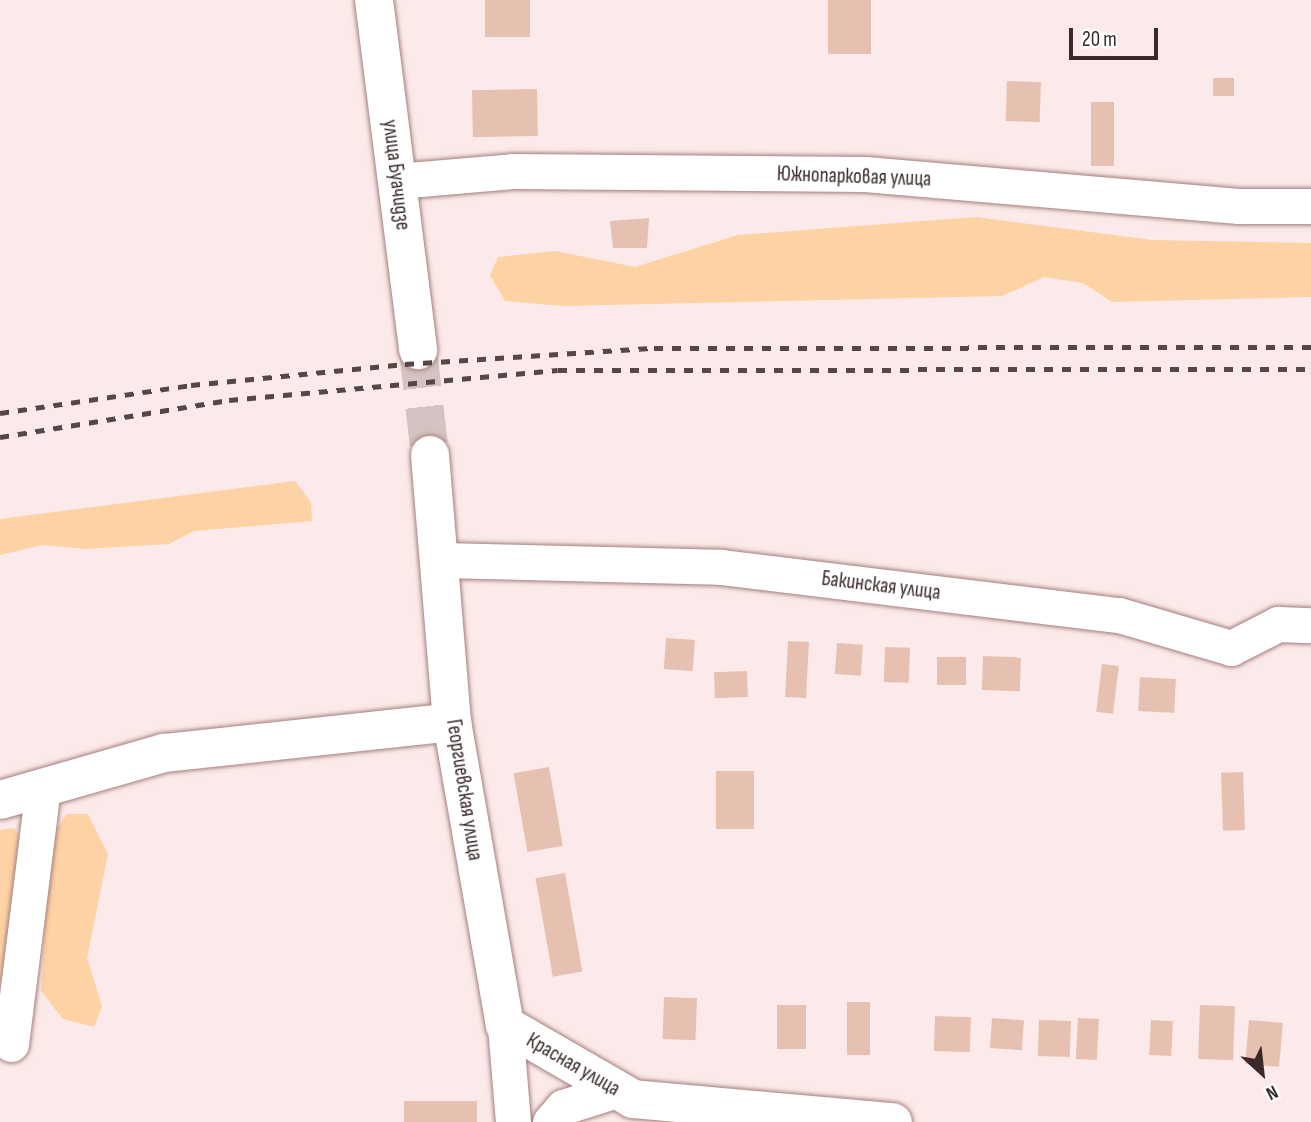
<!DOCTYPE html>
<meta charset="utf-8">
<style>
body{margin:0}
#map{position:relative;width:1311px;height:1122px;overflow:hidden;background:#fbeae9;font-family:"Sofia Sans Condensed",sans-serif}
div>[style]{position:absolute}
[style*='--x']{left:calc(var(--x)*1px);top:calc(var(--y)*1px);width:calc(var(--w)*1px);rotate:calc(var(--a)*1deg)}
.green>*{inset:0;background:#fdd2a5}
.building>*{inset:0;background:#e6c1b1;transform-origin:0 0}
.secondary-tunnel>*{height:38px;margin-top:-19px;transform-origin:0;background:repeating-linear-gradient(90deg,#d4c3c2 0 38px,transparent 0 57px)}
.roads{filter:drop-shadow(0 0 2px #a57f7d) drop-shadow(0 0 2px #a57f7d)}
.street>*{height:35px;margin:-17.5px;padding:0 17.5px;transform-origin:17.5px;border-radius:17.5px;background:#fff}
.secondary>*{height:38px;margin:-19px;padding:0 19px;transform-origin:19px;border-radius:19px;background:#fff}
.rail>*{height:5px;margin-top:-2.5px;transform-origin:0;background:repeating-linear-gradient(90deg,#564645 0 9px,transparent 0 18px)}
span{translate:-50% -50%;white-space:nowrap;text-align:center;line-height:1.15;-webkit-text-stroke:7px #fff;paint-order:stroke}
.street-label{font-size:21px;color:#392928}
.north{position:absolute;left:1227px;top:1038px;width:70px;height:70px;-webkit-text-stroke:5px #fff;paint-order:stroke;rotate:153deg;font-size:19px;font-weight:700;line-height:28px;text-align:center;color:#392928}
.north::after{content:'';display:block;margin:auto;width:24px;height:32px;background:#392928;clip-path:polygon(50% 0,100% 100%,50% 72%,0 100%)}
.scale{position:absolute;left:1069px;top:28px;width:89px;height:32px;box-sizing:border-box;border:4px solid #392928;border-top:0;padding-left:9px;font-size:21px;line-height:24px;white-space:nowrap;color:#392928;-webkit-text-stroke:5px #fff;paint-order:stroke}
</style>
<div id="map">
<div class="green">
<div style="clip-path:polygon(976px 217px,1152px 240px,1311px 243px,1311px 297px,1112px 302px,1083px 283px,1044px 277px,1002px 296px,562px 306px,505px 301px,490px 275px,498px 257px,555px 251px,635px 267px,738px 235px)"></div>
<div style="clip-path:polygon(295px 481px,311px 502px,312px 521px,194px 531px,169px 544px,85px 549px,42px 545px,0 555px,0 519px)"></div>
<div style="clip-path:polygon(67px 814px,88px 814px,108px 854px,87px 958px,102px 1006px,94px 1027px,63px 1019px,41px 991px,50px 839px)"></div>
<div style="clip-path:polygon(14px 828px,23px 842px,12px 966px,0 983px,0 830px)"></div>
</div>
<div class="building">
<div style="left:485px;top:0;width:45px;height:37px"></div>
<div style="left:828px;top:0;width:43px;height:54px"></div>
<div style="left:1213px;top:78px;width:21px;height:18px"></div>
<div style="left:1007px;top:81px;width:34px;height:40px;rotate:2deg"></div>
<div style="left:537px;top:89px;width:47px;height:65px;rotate:89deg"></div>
<div style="left:1091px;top:102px;width:23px;height:64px"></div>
<div style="clip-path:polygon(649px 218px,647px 248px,613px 248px,610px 221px)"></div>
<div style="left:666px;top:638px;width:29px;height:31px;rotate:4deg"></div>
<div style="left:788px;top:641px;width:21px;height:56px;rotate:3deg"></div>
<div style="left:837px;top:643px;width:26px;height:31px;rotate:4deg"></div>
<div style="left:885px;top:647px;width:25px;height:35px;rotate:2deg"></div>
<div style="left:983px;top:656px;width:38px;height:34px;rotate:2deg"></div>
<div style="left:966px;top:657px;width:28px;height:29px;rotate:90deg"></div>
<div style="left:1102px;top:664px;width:17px;height:48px;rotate:7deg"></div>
<div style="left:747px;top:671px;width:26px;height:33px;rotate:88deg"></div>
<div style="left:1140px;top:677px;width:36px;height:34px;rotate:3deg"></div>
<div style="left:549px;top:767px;width:80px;height:36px;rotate:80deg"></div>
<div style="left:716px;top:771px;width:38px;height:58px"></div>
<div style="left:1243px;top:772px;width:58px;height:22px;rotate:88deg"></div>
<div style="left:565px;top:873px;width:100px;height:30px;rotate:80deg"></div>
<div style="left:664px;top:997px;width:33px;height:42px;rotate:2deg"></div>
<div style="left:847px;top:1002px;width:23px;height:53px"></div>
<div style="left:777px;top:1005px;width:29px;height:44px"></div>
<div style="left:1200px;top:1005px;width:35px;height:54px;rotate:2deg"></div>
<div style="left:935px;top:1016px;width:36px;height:35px;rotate:2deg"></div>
<div style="left:992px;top:1018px;width:32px;height:30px;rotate:4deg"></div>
<div style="left:1078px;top:1018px;width:21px;height:41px;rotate:3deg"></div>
<div style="left:1039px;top:1020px;width:32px;height:36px;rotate:2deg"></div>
<div style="left:1151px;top:1020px;width:22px;height:35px;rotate:3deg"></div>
<div style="left:1249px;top:1020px;width:34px;height:44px;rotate:5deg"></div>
<div style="left:477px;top:1101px;width:21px;height:73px;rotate:90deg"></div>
</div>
<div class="secondary-tunnel">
<div style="--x:418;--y:350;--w:106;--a:83.5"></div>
</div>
<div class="roads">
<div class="street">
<div style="--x:397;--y:181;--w:116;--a:-4.9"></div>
<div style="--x:513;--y:171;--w:352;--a:0.5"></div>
<div style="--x:865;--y:174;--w:375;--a:4.9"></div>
<div style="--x:1239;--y:206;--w:72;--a:0"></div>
<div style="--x:440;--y:560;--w:281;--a:1.4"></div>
<div style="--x:721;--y:567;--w:401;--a:6.9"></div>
<div style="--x:1119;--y:615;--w:117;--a:16.4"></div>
<div style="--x:1231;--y:648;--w:53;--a:-27.1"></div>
<div style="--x:1278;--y:624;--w:33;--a:2"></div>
<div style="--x:505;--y:1025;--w:97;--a:85.3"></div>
<div style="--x:11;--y:1044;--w:258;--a:-82.9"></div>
<div style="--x:550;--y:1122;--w:20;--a:-49"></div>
<div style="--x:563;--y:1107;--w:57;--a:-17.5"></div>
</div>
<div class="secondary">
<div style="--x:374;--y:0;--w:353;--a:82.8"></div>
<div style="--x:430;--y:455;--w:268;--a:85.3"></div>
<div style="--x:452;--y:722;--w:308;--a:80.1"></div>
<div style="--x:505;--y:1025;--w:148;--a:30"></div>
<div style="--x:633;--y:1099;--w:261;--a:5.1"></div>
<div style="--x:0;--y:800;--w:171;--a:-16"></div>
<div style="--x:164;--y:753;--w:290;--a:-6.1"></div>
</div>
</div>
<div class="rail">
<div style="--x:0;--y:413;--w:193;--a:-8.3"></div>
<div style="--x:191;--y:385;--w:215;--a:-5.6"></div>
<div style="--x:405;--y:364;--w:250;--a:-3.7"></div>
<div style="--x:654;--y:348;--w:657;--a:-0.09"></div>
<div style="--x:0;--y:437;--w:232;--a:-9.2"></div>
<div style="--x:229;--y:400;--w:330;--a:-5.2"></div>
<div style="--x:558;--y:370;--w:753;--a:-0.08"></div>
</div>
<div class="street-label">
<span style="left:396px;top:175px;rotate:83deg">улица Буачидзе</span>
<span style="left:854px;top:177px;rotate:2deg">Южнопарковая улица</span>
<span style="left:881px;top:586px;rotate:7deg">Бакинская улица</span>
<span style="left:464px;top:790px;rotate:81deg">Георгиевская улица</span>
<span style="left:573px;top:1065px;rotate:30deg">Красная улица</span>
</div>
<div class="north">N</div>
<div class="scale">20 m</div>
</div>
